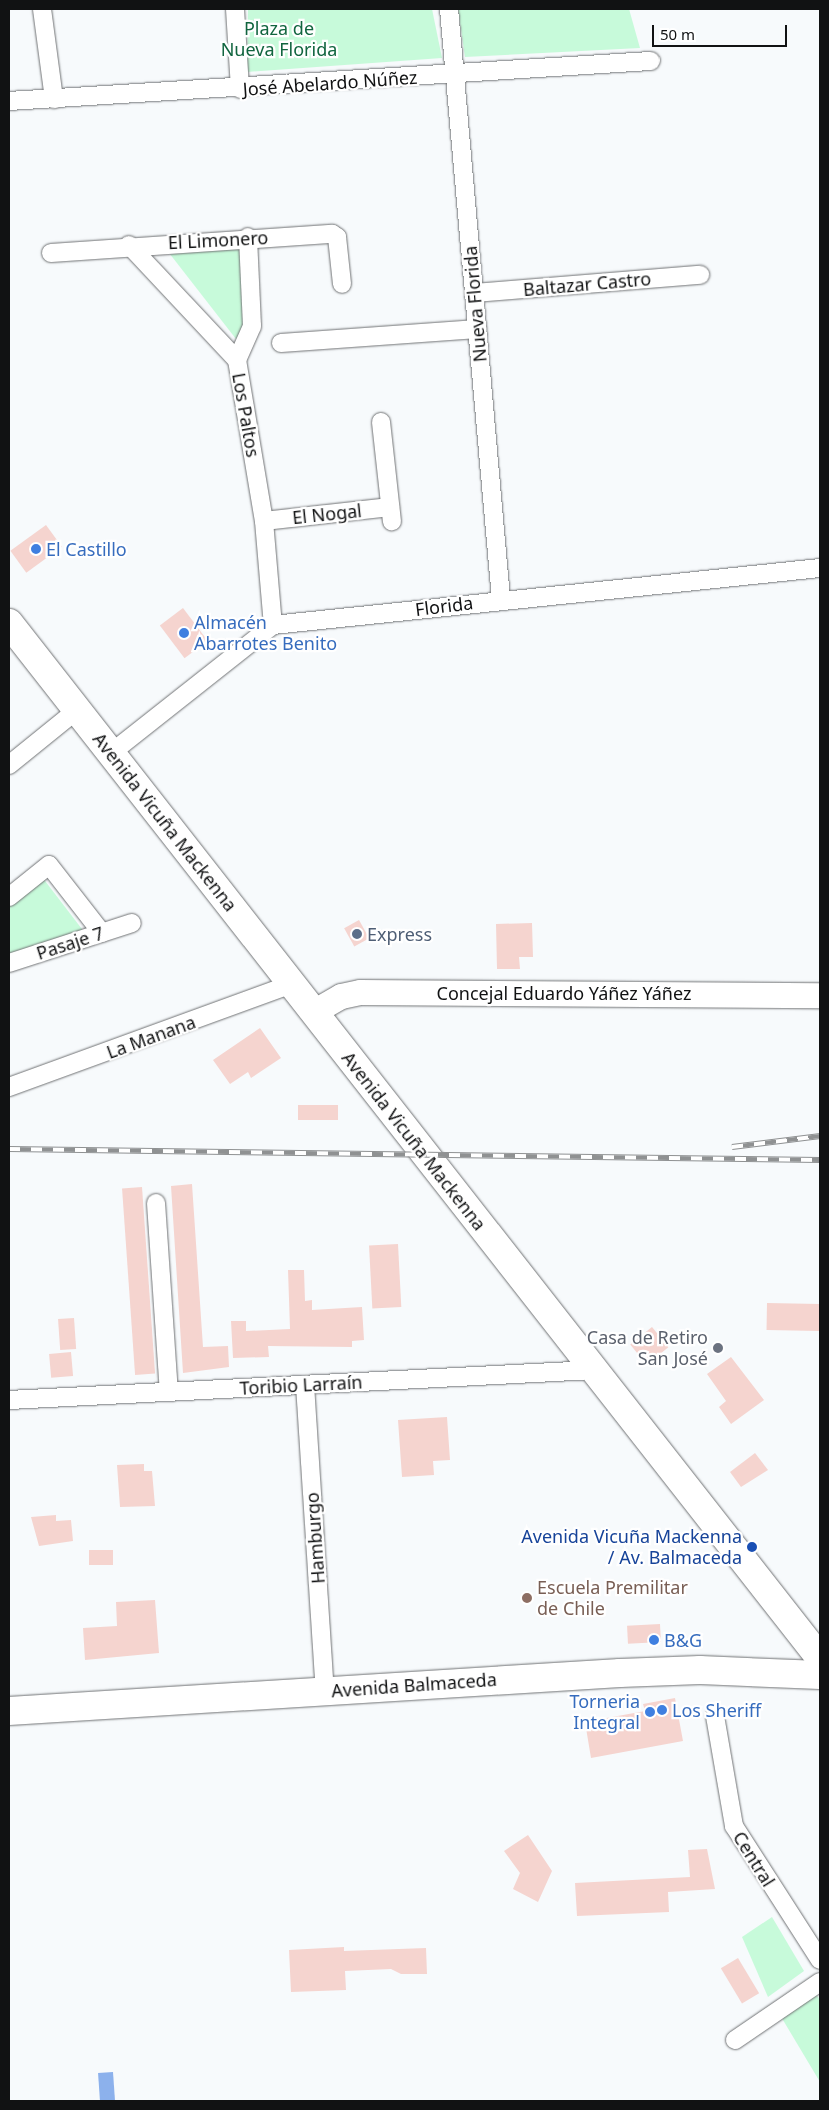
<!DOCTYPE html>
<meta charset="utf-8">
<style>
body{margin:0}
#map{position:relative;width:829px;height:2110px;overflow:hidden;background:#f7fafc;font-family:"Noto Sans",sans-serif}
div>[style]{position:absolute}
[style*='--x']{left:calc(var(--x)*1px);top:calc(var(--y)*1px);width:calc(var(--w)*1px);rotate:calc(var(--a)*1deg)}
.green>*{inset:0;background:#c7fada}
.water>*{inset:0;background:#8cb1ec;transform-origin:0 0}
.building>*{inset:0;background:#f5d4cf;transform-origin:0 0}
.roads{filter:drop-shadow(0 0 1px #707274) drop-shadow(0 0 1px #707274)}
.street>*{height:18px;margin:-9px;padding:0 9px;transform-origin:9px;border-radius:9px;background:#fff}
.secondary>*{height:25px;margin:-12.5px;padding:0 12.5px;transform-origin:12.5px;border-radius:12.5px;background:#fff}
.primary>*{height:28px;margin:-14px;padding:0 14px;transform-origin:14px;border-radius:14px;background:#fff}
.rail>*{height:5.5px;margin-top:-2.75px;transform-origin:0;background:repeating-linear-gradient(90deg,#fff 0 11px,#8f9192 0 22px);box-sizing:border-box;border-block:1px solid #8f9192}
.dots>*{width:14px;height:14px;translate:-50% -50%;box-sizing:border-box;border:2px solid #fff;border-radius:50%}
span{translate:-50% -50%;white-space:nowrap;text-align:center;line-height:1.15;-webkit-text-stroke:4.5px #fff;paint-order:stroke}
.park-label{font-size:18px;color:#11653f}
.street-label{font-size:18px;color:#111213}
.shop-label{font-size:18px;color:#366cbe}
.left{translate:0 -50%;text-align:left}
.right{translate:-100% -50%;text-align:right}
.service-label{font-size:18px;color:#4e5e75}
.worship-label{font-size:18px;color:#5b616d}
.transit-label{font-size:18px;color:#164399}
.education-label{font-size:18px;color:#785e54}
.frame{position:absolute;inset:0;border:10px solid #111213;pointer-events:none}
.scale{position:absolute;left:652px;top:25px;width:135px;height:22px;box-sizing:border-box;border:2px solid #111213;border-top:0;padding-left:6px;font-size:15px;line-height:18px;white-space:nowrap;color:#111213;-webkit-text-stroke:4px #fff;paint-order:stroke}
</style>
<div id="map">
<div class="green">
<div style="clip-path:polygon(248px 9px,432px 9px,442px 58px,247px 72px)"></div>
<div style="clip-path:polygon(458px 9px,629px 9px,640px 48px,465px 57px)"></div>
<div style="clip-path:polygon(239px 233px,246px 330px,236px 339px,159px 240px)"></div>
<div style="clip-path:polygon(42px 877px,85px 933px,9px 958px,9px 903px)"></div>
<div style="clip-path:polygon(772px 1917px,804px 1971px,768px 1997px,742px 1937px)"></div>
<div style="clip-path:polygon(816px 1994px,820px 2000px,820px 2082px,780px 2015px)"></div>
</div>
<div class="water">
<div style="left:113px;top:2072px;width:29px;height:15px;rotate:86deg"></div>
</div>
<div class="building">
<div style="left:46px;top:525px;width:27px;height:44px;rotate:54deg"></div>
<div style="left:183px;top:608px;width:41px;height:29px;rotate:53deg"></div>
<div style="left:359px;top:920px;width:21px;height:17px;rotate:61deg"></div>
<div style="clip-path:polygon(532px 923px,533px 957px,519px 957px,520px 969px,497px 969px,496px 924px)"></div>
<div style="clip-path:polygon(260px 1028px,281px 1058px,251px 1078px,248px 1072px,230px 1084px,213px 1060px)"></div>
<div style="left:298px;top:1105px;width:40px;height:15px"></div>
<div style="clip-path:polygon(192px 1184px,203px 1347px,228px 1346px,229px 1367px,183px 1373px,171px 1186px)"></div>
<div style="left:142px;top:1187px;width:187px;height:20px;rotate:86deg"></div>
<div style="left:398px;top:1244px;width:63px;height:29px;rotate:87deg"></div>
<div style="clip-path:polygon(288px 1270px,304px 1270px,305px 1301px,312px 1300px,312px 1310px,362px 1307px,364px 1340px,352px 1341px,352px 1347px,268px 1346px,269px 1357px,233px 1358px,231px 1321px,246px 1321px,246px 1331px,290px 1329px)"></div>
<div style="left:767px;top:1303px;width:53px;height:27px;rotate:1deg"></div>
<div style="left:74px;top:1318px;width:31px;height:16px;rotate:86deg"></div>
<div style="left:652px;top:1327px;width:26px;height:28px;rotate:51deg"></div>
<div style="left:71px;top:1352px;width:24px;height:22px;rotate:85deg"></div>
<div style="clip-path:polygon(731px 1357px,764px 1400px,731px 1424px,719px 1407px,726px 1401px,707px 1374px)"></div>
<div style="clip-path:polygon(447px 1417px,450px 1460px,433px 1461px,434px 1475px,402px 1477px,398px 1420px)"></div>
<div style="clip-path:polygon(755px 1453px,768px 1470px,741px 1487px,730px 1472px)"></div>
<div style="clip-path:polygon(144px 1464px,144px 1471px,152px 1471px,155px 1506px,120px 1507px,117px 1465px)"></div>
<div style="clip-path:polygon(56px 1515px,56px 1521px,71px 1520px,73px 1541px,39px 1546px,31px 1517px)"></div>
<div style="left:113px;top:1550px;width:15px;height:24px;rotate:90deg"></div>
<div style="clip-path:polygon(155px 1600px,159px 1653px,85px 1660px,83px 1628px,117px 1626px,116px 1602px)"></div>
<div style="left:660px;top:1624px;width:18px;height:33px;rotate:87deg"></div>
<div style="clip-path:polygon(675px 1698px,683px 1741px,591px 1758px,585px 1722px,645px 1711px,643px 1704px)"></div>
<div style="clip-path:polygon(528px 1835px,552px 1871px,538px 1902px,513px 1889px,520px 1873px,504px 1851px)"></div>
<div style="clip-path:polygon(707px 1849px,715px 1889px,668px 1892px,669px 1912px,577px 1916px,575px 1883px,690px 1877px,688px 1850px)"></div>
<div style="clip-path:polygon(344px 1947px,344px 1951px,426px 1948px,427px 1974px,401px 1974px,391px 1969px,345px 1971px,346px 1990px,291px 1992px,289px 1950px)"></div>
<div style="left:738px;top:1958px;width:41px;height:20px;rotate:59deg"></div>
</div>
<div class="roads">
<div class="street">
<div style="--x:42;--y:9;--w:91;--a:82.4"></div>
<div style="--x:235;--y:9;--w:80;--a:86.4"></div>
<div style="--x:449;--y:9;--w:592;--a:84.96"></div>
<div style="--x:9;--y:101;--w:643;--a:-3.57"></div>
<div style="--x:129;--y:245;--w:158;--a:46.8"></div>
<div style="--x:237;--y:360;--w:163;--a:80.5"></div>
<div style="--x:264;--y:521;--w:104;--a:85.1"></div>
<div style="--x:51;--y:253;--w:282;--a:-3.9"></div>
<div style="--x:332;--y:234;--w:6;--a:31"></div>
<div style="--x:337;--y:237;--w:47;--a:83.9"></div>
<div style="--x:474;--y:293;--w:227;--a:-4.6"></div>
<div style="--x:281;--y:343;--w:197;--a:-4.1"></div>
<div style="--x:237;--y:360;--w:37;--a:-66"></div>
<div style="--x:252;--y:326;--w:89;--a:-92.6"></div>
<div style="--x:381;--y:422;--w:100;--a:83.7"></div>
<div style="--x:264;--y:521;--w:127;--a:-6.3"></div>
<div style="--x:111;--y:753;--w:206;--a:-38.3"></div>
<div style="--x:273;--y:625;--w:550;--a:-5.95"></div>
<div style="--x:9;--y:765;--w:87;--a:-39"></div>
<div style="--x:9;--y:897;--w:51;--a:-38.7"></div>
<div style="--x:49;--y:865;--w:86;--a:52.1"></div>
<div style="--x:9;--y:963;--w:129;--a:-18"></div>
<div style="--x:9;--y:1087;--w:301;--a:-20"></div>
<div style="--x:156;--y:1203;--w:189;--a:86.1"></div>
<div style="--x:305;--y:1385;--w:307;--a:86.3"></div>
<div style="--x:9;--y:1400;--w:586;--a:-2.94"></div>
<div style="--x:715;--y:1716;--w:112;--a:80.2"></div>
<div style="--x:734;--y:1826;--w:159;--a:57.3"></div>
<div style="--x:735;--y:2040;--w:103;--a:-34.3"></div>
</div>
<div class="secondary">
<div style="--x:313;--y:1012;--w:32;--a:-30"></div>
<div style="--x:341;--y:996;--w:19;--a:-12"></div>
<div style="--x:360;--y:992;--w:460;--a:0.4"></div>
</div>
<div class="primary">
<div style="--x:9;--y:623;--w:1315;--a:51.92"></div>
<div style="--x:9;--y:1711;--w:612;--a:-3.56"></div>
<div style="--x:620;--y:1673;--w:80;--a:-2.1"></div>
<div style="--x:700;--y:1670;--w:120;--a:2.4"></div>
</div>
</div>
<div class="rail">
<div style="--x:732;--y:1147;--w:89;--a:-7.1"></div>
<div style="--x:9;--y:1149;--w:811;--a:0.78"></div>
</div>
<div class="dots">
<div style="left:36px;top:549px;background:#3f7fe0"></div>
<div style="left:184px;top:633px;background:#3f7fe0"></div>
<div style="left:357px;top:934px;background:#5c6f8a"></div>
<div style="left:718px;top:1348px;background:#6b7280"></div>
<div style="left:752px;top:1547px;background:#1a4fb4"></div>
<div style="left:527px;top:1598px;background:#8d6e63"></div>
<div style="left:654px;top:1640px;background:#3f7fe0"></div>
<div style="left:662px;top:1710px;background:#3f7fe0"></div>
<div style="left:650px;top:1712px;background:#3f7fe0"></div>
</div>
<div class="park-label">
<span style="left:279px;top:39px">Plaza de<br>Nueva Florida</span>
</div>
<div class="street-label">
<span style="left:330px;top:83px;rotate:-4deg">José Abelardo Núñez</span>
<span style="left:218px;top:240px;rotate:-3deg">El Limonero</span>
<span style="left:587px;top:284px;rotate:-5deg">Baltazar Castro</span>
<span style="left:475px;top:304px;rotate:-95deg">Nueva Florida</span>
<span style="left:246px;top:415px;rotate:80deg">Los Paltos</span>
<span style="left:327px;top:514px;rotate:-6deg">El Nogal</span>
<span style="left:444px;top:606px;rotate:-7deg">Florida</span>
<span style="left:165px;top:822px;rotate:52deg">Avenida Vicuña Mackenna</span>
<span style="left:70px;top:943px;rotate:-18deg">Pasaje 7</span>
<span style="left:564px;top:993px">Concejal Eduardo Yáñez Yáñez</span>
<span style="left:151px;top:1037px;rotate:-20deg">La Manana</span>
<span style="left:414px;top:1141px;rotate:52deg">Avenida Vicuña Mackenna</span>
<span style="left:301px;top:1385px;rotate:-3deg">Toribio Larraín</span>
<span style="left:315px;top:1538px;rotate:-94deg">Hamburgo</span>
<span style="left:414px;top:1685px;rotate:-4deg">Avenida Balmaceda</span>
<span style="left:754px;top:1859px;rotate:58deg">Central</span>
</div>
<div class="shop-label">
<span class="left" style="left:46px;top:549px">El Castillo</span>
<span class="left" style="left:194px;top:633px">Almacén<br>Abarrotes Benito</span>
<span class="left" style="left:664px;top:1640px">B&amp;G</span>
<span class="right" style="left:640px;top:1712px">Torneria<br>Integral</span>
<span class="left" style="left:672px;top:1710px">Los Sheriff</span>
</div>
<div class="service-label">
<span class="left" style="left:367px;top:934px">Express</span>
</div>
<div class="worship-label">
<span class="right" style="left:708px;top:1348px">Casa de Retiro<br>San José</span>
</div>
<div class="transit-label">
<span class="right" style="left:742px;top:1547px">Avenida Vicuña Mackenna<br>/ Av. Balmaceda</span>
</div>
<div class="education-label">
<span class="left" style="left:537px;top:1598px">Escuela Premilitar<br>de Chile</span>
</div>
<div class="frame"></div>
<div class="scale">50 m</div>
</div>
